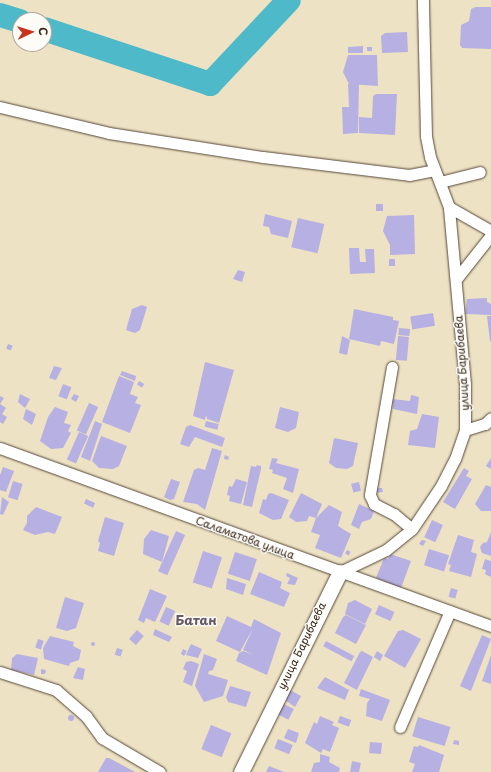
<!DOCTYPE html>
<meta charset="utf-8">
<style>
body{margin:0}
#map{position:relative;width:491px;height:772px;overflow:hidden;background:#ede2c4;font-family:"Playpen Sans",sans-serif}
div>[style]{position:absolute}
[style*='--x']{left:calc(var(--x)*1px);top:calc(var(--y)*1px);width:calc(var(--w)*1px);rotate:calc(var(--a)*1deg)}
.river>*{height:24px;margin:-12px;padding:0 12px;transform-origin:12px;border-radius:12px;background:#4db9c9}
.building>*{inset:0;background:#b7b0e2;transform-origin:0 0}
.round{border-radius:50%}
.roads{filter:drop-shadow(0 0 1px #564637) drop-shadow(0 0 1px #564637)}
.street>*{height:11px;margin:-5.5px;padding:0 5.5px;transform-origin:5.5px;border-radius:5.5px;background:#fff}
.secondary>*{height:15px;margin:-7.5px;padding:0 7.5px;transform-origin:7.5px;border-radius:7.5px;background:#fff}
span{translate:-50% -50%;white-space:nowrap;text-align:center;line-height:1.15;-webkit-text-stroke:3px #fdfcf7;paint-order:stroke}
.street-label{font-size:11px;color:#3b2a1e}
.quarter-label{font-size:13px;color:#665963;font-weight:700}
.north{position:absolute;left:12px;top:12px;width:40px;height:40px;box-sizing:border-box;background:#fdfcf7;border:1px solid #afa8a0;border-radius:50%;rotate:86deg;font-size:11px;font-weight:700;line-height:16px;text-align:center;color:#3b2a1e}
.north::after{content:'';display:block;margin:auto;width:14px;height:18px;background:#c8321e;clip-path:polygon(50% 0,100% 100%,50% 72%,0 100%)}
</style>
<div id="map">
<div class="river">
<div style="--x:0;--y:15;--w:21;--a:17"></div>
<div style="--x:44;--y:29;--w:175;--a:18.3"></div>
<div style="--x:210;--y:84;--w:115;--a:-46.8"></div>
</div>
<div class="building">
<div style="clip-path:polygon(476px 7px,491px 7px,491px 49px,462px 48px,460px 45px,461px 25px,469px 21px,471px 9px)"></div>
<div style="clip-path:polygon(407px 32px,408px 52px,382px 53px,381px 36px,385px 33px)"></div>
<div style="clip-path:polygon(363px 46px,363px 53px,348px 53px,348px 47px)"></div>
<div style="left:367px;top:47px;width:5px;height:4px"></div>
<div style="clip-path:polygon(348px 55px,377px 55px,378px 86px,349px 84px,343px 72px)"></div>
<div style="clip-path:polygon(348px 84px,359px 84px,358px 133px,343px 134px,342px 107px,349px 107px)"></div>
<div style="clip-path:polygon(376px 94px,397px 94px,395px 135px,359px 133px,359px 117px,372px 118px,373px 96px)"></div>
<div style="left:376px;top:204px;width:7px;height:7px"></div>
<div style="clip-path:polygon(265px 214px,292px 221px,288px 238px,271px 234px,269px 227px,263px 226px)"></div>
<div style="clip-path:polygon(414px 215px,415px 254px,390px 255px,390px 245px,383px 231px,387px 216px)"></div>
<div style="left:298px;top:218px;width:27px;height:30px;rotate:13deg"></div>
<div style="clip-path:polygon(349px 248px,359px 248px,360px 262px,366px 262px,365px 249px,374px 249px,375px 273px,350px 274px)"></div>
<div style="left:389px;top:259px;width:6px;height:7px"></div>
<div style="clip-path:polygon(238px 270px,245px 272px,242px 282px,233px 279px)"></div>
<div style="clip-path:polygon(487px 298px,487px 302px,491px 304px,491px 315px,465px 314px,467px 299px)"></div>
<div style="clip-path:polygon(142px 305px,147px 307px,140px 330px,135px 333px,126px 330px,132px 309px)"></div>
<div style="clip-path:polygon(354px 309px,393px 317px,393px 320px,399px 321px,394px 344px,381px 341px,380px 346px,349px 339px)"></div>
<div style="left:433px;top:313px;width:13px;height:23px;rotate:81deg"></div>
<div style="clip-path:polygon(487px 316px,491px 316px,491px 341px,490px 341px)"></div>
<div style="left:399px;top:328px;width:11px;height:7px;rotate:5deg"></div>
<div style="clip-path:polygon(342px 336px,350px 340px,347px 355px,339px 353px)"></div>
<div style="left:398px;top:336px;width:11px;height:24px;rotate:5deg"></div>
<div style="left:8px;top:344px;width:5px;height:5px;rotate:22deg"></div>
<div style="clip-path:polygon(205px 362px,234px 370px,219px 423px,207px 419px,206px 415px,205px 420px,193px 416px)"></div>
<div style="clip-path:polygon(54px 366px,62px 368px,56px 380px,49px 378px)"></div>
<div style="clip-path:polygon(122px 371px,136px 376px,135px 381px,120px 375px)"></div>
<div style="clip-path:polygon(119px 376px,134px 382px,130px 394px,138px 397px,135px 403px,141px 405px,130px 433px,102px 422px)"></div>
<div style="left:139px;top:381px;width:6px;height:4px;rotate:31deg"></div>
<div style="left:63px;top:384px;width:9px;height:13px;rotate:21deg"></div>
<div style="clip-path:polygon(20px 394px,30px 399px,25px 408px,18px 402px)"></div>
<div style="clip-path:polygon(74px 394px,79px 396px,76px 402px,71px 399px)"></div>
<div style="clip-path:polygon(411px 395px,419px 397px,417px 414px,393px 409px,392px 399px,410px 401px)"></div>
<div style="clip-path:polygon(0 396px,4px 398px,0 404px,6px 408px,2px 414px,7px 417px,3px 424px,0 422px)"></div>
<div style="left:89px;top:403px;width:10px;height:30px;rotate:24deg"></div>
<div style="clip-path:polygon(55px 407px,68px 412px,64px 423px,71px 425px,68px 431px,71px 433px,63px 448px,51px 449px,40px 441px,48px 417px)"></div>
<div style="clip-path:polygon(280px 407px,299px 412px,296px 428px,288px 432px,275px 428px)"></div>
<div style="clip-path:polygon(26px 409px,36px 414px,32px 425px,23px 419px)"></div>
<div style="clip-path:polygon(422px 414px,439px 417px,435px 448px,408px 445px,410px 431px,417px 429px)"></div>
<div style="clip-path:polygon(95px 421px,102px 424px,90px 461px,81px 457px)"></div>
<div style="left:206px;top:421px;width:13px;height:6px;rotate:13deg"></div>
<div style="clip-path:polygon(190px 425px,225px 438px,222px 447px,195px 437px,189px 447px,180px 444px,186px 427px)"></div>
<div style="left:79px;top:432px;width:10px;height:30px;rotate:24deg"></div>
<div style="clip-path:polygon(101px 436px,127px 446px,119px 466px,113px 469px,99px 468px,92px 461px)"></div>
<div style="clip-path:polygon(334px 438px,358px 443px,353px 466px,347px 469px,336px 468px,329px 463px)"></div>
<div style="clip-path:polygon(212px 448px,222px 451px,205px 510px,197px 504px,183px 502px,194px 470px,198px 468px,205px 470px)"></div>
<div style="clip-path:polygon(225px 455px,229px 457px,228px 460px,224px 459px)"></div>
<div style="clip-path:polygon(272px 458px,278px 459px,276px 463px,299px 469px,293px 493px,283px 489px,287px 478px,272px 473px,273px 470px,269px 469px)"></div>
<div style="clip-path:polygon(491px 458px,491px 469px,486px 466px)"></div>
<div style="clip-path:polygon(257px 465px,261px 466px,261px 469px,252px 507px,243px 505px,251px 466px,256px 467px)"></div>
<div style="clip-path:polygon(3px 467px,14px 471px,6px 492px,0 490px,0 475px)"></div>
<div style="clip-path:polygon(464px 468px,469px 471px,466px 476px,472px 479px,455px 509px,443px 502px)"></div>
<div style="clip-path:polygon(171px 479px,180px 482px,174px 499px,170px 500px,164px 497px)"></div>
<div style="clip-path:polygon(236px 479px,247px 482px,241px 504px,229px 501px,230px 496px,227px 495px,229px 486px,232px 487px)"></div>
<div style="left:13px;top:481px;width:10px;height:17px;rotate:17deg"></div>
<div style="left:359px;top:482px;width:9px;height:8px;rotate:77deg"></div>
<div style="clip-path:polygon(486px 485px,491px 487px,491px 511px,481px 511px,475px 504px)"></div>
<div style="clip-path:polygon(375px 488px,382px 488px,383px 492px,375px 493px)"></div>
<div style="clip-path:polygon(271px 493px,289px 500px,281px 519px,273px 520px,259px 513px,263px 499px,266px 500px,268px 494px)"></div>
<div style="clip-path:polygon(301px 493px,322px 504px,316px 518px,309px 516px,307px 521px,296px 522px,289px 517px)"></div>
<div style="clip-path:polygon(2px 497px,9px 502px,3px 515px,0 514px)"></div>
<div style="left:86px;top:499px;width:10px;height:5px;rotate:24deg"></div>
<div style="clip-path:polygon(359px 504px,374px 511px,371px 519px,362px 522px,359px 529px,351px 525px)"></div>
<div style="clip-path:polygon(329px 505px,342px 512px,338px 526px,351px 534px,341px 558px,315px 548px,320px 535px,311px 532px,316px 518px)"></div>
<div style="clip-path:polygon(36px 507px,62px 517px,55px 534px,48px 532px,35px 535px,23px 530px,27px 523px,27px 516px)"></div>
<div style="clip-path:polygon(105px 517px,124px 523px,114px 556px,98px 551px,100px 543px,98px 541px)"></div>
<div style="left:432px;top:520px;width:12px;height:19px;rotate:24deg"></div>
<div style="clip-path:polygon(151px 530px,169px 536px,162px 562px,143px 554px,144px 539px)"></div>
<div style="left:176px;top:531px;width:10px;height:44px;rotate:24deg"></div>
<div style="clip-path:polygon(491px 532px,491px 556px,482px 553px,480px 547px,483px 543px,487px 542px)"></div>
<div style="clip-path:polygon(458px 535px,474px 540px,471px 552px,477px 554px,471px 577px,449px 571px,451px 565px,448px 564px)"></div>
<div style="clip-path:polygon(422px 540px,426px 541px,423px 546px,419px 544px)"></div>
<div style="left:429px;top:549px;width:21px;height:17px;rotate:17deg"></div>
<div style="left:347px;top:550px;width:4px;height:4px;rotate:27deg"></div>
<div style="left:203px;top:551px;width:20px;height:33px;rotate:18deg"></div>
<div style="left:235px;top:552px;width:23px;height:23px;rotate:18deg"></div>
<div style="clip-path:polygon(390px 554px,411px 561px,401px 588px,376px 578px,384px 558px,388px 559px)"></div>
<div style="clip-path:polygon(485px 559px,491px 561px,491px 577px,485px 574px,486px 570px,482px 569px)"></div>
<div style="clip-path:polygon(259px 572px,282px 582px,280px 588px,290px 593px,284px 607px,250px 594px)"></div>
<div style="clip-path:polygon(287px 573px,298px 578px,295px 585px,287px 584px,290px 578px,286px 576px)"></div>
<div style="clip-path:polygon(227px 578px,246px 584px,243px 595px,226px 589px)"></div>
<div style="left:451px;top:588px;width:7px;height:9px;rotate:16deg"></div>
<div style="clip-path:polygon(150px 589px,167px 596px,155px 622px,146px 618px,144px 623px,138px 620px)"></div>
<div style="clip-path:polygon(65px 597px,84px 603px,76px 628px,67px 631px,56px 628px)"></div>
<div style="clip-path:polygon(355px 600px,372px 609px,365px 624px,345px 614px,348px 603px)"></div>
<div style="left:379px;top:605px;width:17px;height:10px;rotate:24deg"></div>
<div style="left:166px;top:607px;width:10px;height:16px;rotate:24deg"></div>
<div style="clip-path:polygon(346px 615px,366px 625px,356px 644px,335px 633px,343px 617px)"></div>
<div style="clip-path:polygon(227px 616px,251px 627px,254px 619px,281px 633px,267px 675px,236px 661px,239px 653px,243px 651px,254px 655px,243px 650px,253px 628px,240px 652px,216px 641px)"></div>
<div style="clip-path:polygon(155px 629px,172px 637px,169px 642px,153px 635px)"></div>
<div style="left:137px;top:630px;width:9px;height:12px;rotate:41deg"></div>
<div style="clip-path:polygon(403px 630px,421px 639px,405px 668px,384px 656px,398px 631px)"></div>
<div style="clip-path:polygon(482px 635px,491px 639px,471px 691px,460px 686px)"></div>
<div style="clip-path:polygon(50px 636px,74px 642px,73px 646px,81px 650px,79px 660px,70px 663px,69px 666px,44px 659px,43px 648px)"></div>
<div style="left:38px;top:639px;width:6px;height:9px;rotate:18deg"></div>
<div style="left:326px;top:641px;width:32px;height:6px;rotate:28deg"></div>
<div class="round" style="left:91px;top:642px;width:4px;height:4px"></div>
<div style="clip-path:polygon(191px 644px,202px 649px,198px 658px,186px 655px)"></div>
<div style="left:117px;top:648px;width:6px;height:7px;rotate:18deg"></div>
<div style="clip-path:polygon(183px 649px,187px 651px,184px 656px,181px 654px)"></div>
<div style="clip-path:polygon(362px 651px,373px 657px,357px 690px,344px 683px,360px 652px)"></div>
<div style="clip-path:polygon(377px 651px,383px 655px,380px 661px,374px 657px)"></div>
<div style="clip-path:polygon(17px 654px,38px 658px,34px 675px,11px 670px,12px 658px)"></div>
<div style="clip-path:polygon(204px 654px,217px 659px,213px 670px,209px 671px,208px 674px,228px 680px,223px 696px,204px 702px,195px 686px)"></div>
<div style="clip-path:polygon(491px 655px,491px 684px,482px 681px)"></div>
<div style="clip-path:polygon(191px 661px,199px 664px,192px 686px,183px 682px,187px 671px,183px 669px,186px 662px)"></div>
<div style="clip-path:polygon(78px 667px,85px 669px,83px 680px,73px 678px)"></div>
<div style="clip-path:polygon(41px 669px,46px 670px,45px 674px,41px 674px)"></div>
<div style="clip-path:polygon(325px 677px,349px 690px,345px 700px,317px 688px)"></div>
<div style="clip-path:polygon(230px 686px,251px 692px,246px 707px,228px 702px,226px 697px)"></div>
<div style="clip-path:polygon(361px 689px,390px 700px,382px 721px,366px 716px,367px 703px,370px 699px,359px 696px)"></div>
<div style="clip-path:polygon(290px 690px,301px 696px,295px 707px,285px 700px)"></div>
<div style="left:284px;top:704px;width:11px;height:12px;rotate:27deg"></div>
<div class="round" style="left:68px;top:715px;width:6px;height:6px"></div>
<div style="clip-path:polygon(320px 716px,334px 722px,332px 725px,339px 728px,330px 752px,323px 749px,321px 753px,305px 743px,314px 722px,317px 724px)"></div>
<div style="left:340px;top:716px;width:12px;height:7px;rotate:20deg"></div>
<div style="left:418px;top:717px;width:34px;height:20px;rotate:17deg"></div>
<div style="left:211px;top:725px;width:22px;height:26px;rotate:22deg"></div>
<div style="clip-path:polygon(288px 729px,299px 733px,296px 743px,284px 738px)"></div>
<div style="left:278px;top:739px;width:16px;height:10px;rotate:22deg"></div>
<div style="clip-path:polygon(454px 740px,459px 741px,459px 745px,453px 744px)"></div>
<div style="left:370px;top:742px;width:12px;height:11px;rotate:5deg"></div>
<div style="clip-path:polygon(419px 745px,444px 755px,439px 772px,412px 772px,415px 764px,409px 762px,414px 746px,418px 747px)"></div>
<div style="clip-path:polygon(320px 754px,330px 757px,329px 762px,340px 768px,339px 772px,311px 772px,314px 763px,320px 762px)"></div>
<div style="clip-path:polygon(106px 758px,109px 758px,135px 772px,98px 772px)"></div>
<div style="clip-path:polygon(352px 761px,361px 763px,359px 772px,350px 772px)"></div>
<div style="clip-path:polygon(269px 766px,284px 772px,266px 772px)"></div>
</div>
<div class="roads">
<div class="street">
<div style="--x:0;--y:107;--w:112;--a:13.4"></div>
<div style="--x:109;--y:133;--w:156;--a:8.9"></div>
<div style="--x:263;--y:157;--w:147;--a:7"></div>
<div style="--x:409;--y:175;--w:26;--a:-11"></div>
<div style="--x:440;--y:182;--w:41;--a:-14"></div>
<div style="--x:449;--y:207;--w:48;--a:29.7"></div>
<div style="--x:457;--y:278;--w:55;--a:-51.7"></div>
<div style="--x:392;--y:367;--w:130;--a:99.8"></div>
<div style="--x:370;--y:495;--w:10;--a:66"></div>
<div style="--x:374;--y:504;--w:22;--a:27"></div>
<div style="--x:394;--y:514;--w:23;--a:40"></div>
<div style="--x:465;--y:430;--w:21;--a:-17"></div>
<div style="--x:485;--y:424;--w:8;--a:-45"></div>
<div style="--x:0;--y:448;--w:522;--a:19.93"></div>
<div style="--x:340;--y:572;--w:51;--a:-25.6"></div>
<div style="--x:386;--y:550;--w:33;--a:-39"></div>
<div style="--x:412;--y:529;--w:52;--a:-56"></div>
<div style="--x:441;--y:486;--w:30;--a:-63"></div>
<div style="--x:455;--y:459;--w:31;--a:-71"></div>
<div style="--x:465;--y:430;--w:46;--a:-90"></div>
<div style="--x:465;--y:384;--w:178;--a:-95.2"></div>
<div style="--x:449;--y:207;--w:53;--a:-110.8"></div>
<div style="--x:430;--y:157;--w:21;--a:-101"></div>
<div style="--x:426;--y:136;--w:136;--a:-91.3"></div>
<div style="--x:0;--y:672;--w:59;--a:17.8"></div>
<div style="--x:56;--y:690;--w:40;--a:41"></div>
<div style="--x:86;--y:716;--w:27;--a:54"></div>
<div style="--x:102;--y:738;--w:67;--a:30.4"></div>
<div style="--x:400;--y:727;--w:126;--a:-66.7"></div>
</div>
<div class="secondary">
<div style="--x:241;--y:772;--w:223;--a:-63.7"></div>
</div>
</div>
<div class="street-label">
<span style="left:462px;top:363px;rotate:-94deg">улица Барибаева</span>
<span style="left:245px;top:538px;rotate:20deg">Саламатова улица</span>
<span style="left:302px;top:646px;rotate:-64deg">улица Барибаева</span>
</div>
<div class="quarter-label">
<span style="left:196px;top:620px">Батан</span>
</div>
<div class="north">С</div>
</div>
